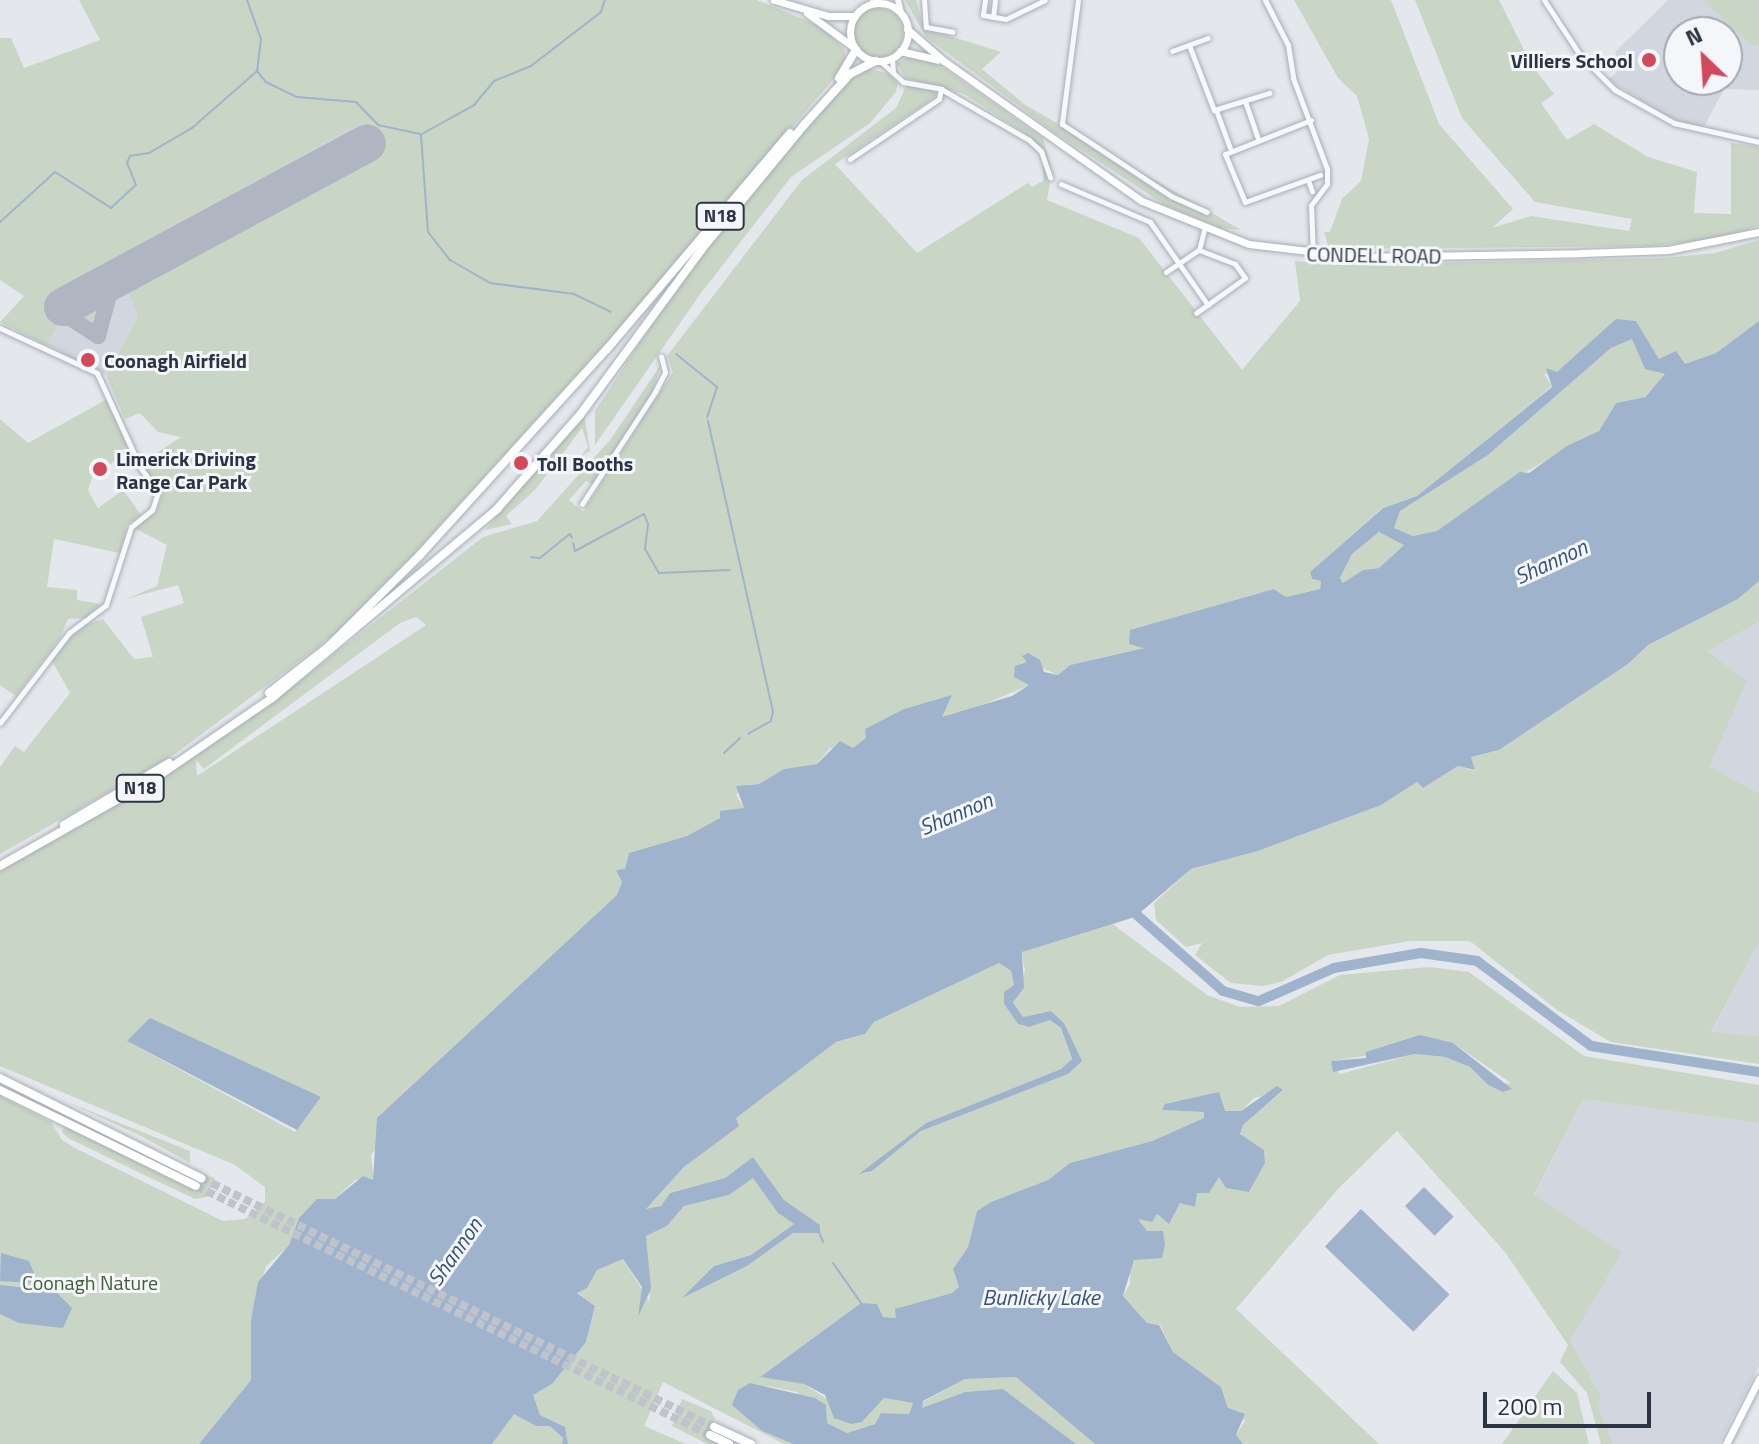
<!DOCTYPE html>
<style>
body{margin:0}
#map{position:relative;width:1759px;height:1444px;overflow:hidden;background:#e4e7ec;font-family:"Titillium Web",sans-serif}
div>[style]{position:absolute}
[style*='--x']{left:calc(var(--x)*1px);top:calc(var(--y)*1px);width:calc(var(--w)*1px);rotate:calc(var(--a)*1deg)}
.built>*{inset:0;background:#d2d6de}
.green>*{inset:0;background:#c9d6c5}
.round{border-radius:50%}
.water>*{inset:0;background:#9fb4cc;transform-origin:0 0}
.stream>*{height:2px;margin:-1px;padding:0 1px;transform-origin:1px;border-radius:1px;background:#9fb4cc}
.river>*{height:10px;margin:-5px;padding:0 5px;transform-origin:5px;border-radius:5px;background:#9fb4cc}
.taxiway>*{height:16px;margin:-8px;padding:0 8px;transform-origin:8px;border-radius:8px;background:#b0b6c1}
.runway>*{height:38px;margin:-19px;padding:0 19px;transform-origin:19px;border-radius:19px;background:#b0b6c1}
.trunk-tunnel>*{height:8px;margin-top:-4px;transform-origin:0;background:repeating-linear-gradient(90deg,#bfc3cb 0 8px,transparent 0 12px)}
.roads{filter:drop-shadow(0 0 2px #a9aeb7) drop-shadow(0 0 2px #a9aeb7)}
.minor>*{height:5px;margin:-2.5px;padding:0 2.5px;transform-origin:2.5px;border-radius:2.5px;background:#f7f8fa}
.tertiary>*{height:6px;margin:-3px;padding:0 3px;transform-origin:3px;border-radius:3px;background:#f7f8fa}
.secondary>*{height:7px;margin:-3.5px;padding:0 3.5px;transform-origin:3.5px;border-radius:3.5px;background:#fff}
.secondary>.ring{margin:-3.5px;padding:0;box-sizing:content-box;background:none;border:7px solid #fff;border-radius:50%}
.trunk>*{height:8px;margin:-4px;padding:0 4px;transform-origin:4px;border-radius:4px;background:#fff}
.dots>*{width:22px;height:22px;translate:-50% -50%;box-sizing:border-box;border:4px solid #f4f6f9;border-radius:50%}
span{translate:-50% -50%;white-space:nowrap;text-align:center;line-height:1.15;-webkit-text-stroke:6px #f4f6f9;paint-order:stroke}
.shield-label span{padding:2px 6px;background:#f4f6f9;border:2px solid;border-radius:6px;-webkit-text-stroke-width:0}
.shield-label{font-size:18px;color:#2b3445;font-weight:700}
.poi-label{font-size:20px;color:#2b3445;font-weight:700}
.right{translate:-100% -50%;text-align:right}
.left{translate:0 -50%;text-align:left}
.street-label{font-size:20px;color:#2b3445}
.park-label{font-size:20px;color:#3f6138}
.water-label{font-size:22px;color:#34527a;font-style:italic}
.north{position:absolute;left:1663px;top:16px;width:80px;height:80px;box-sizing:border-box;background:#f4f6f9;border:2px solid #a4a8b1;border-radius:50%;rotate:335deg;font-size:22px;font-weight:700;line-height:32px;text-align:center;color:#2b3445}
.north::after{content:'';display:block;margin:auto;width:28px;height:36px;background:#d1495b;clip-path:polygon(50% 0,100% 100%,50% 72%,0 100%)}
.scale{position:absolute;left:1483px;top:1392px;width:168px;height:36px;box-sizing:border-box;border:4px solid #2b3445;border-top:0;padding-left:10px;font-size:24px;line-height:28px;white-space:nowrap;color:#2b3445;-webkit-text-stroke:6px #f4f6f9;paint-order:stroke}
</style>
<div id="map">
<div class="built">
<div style="clip-path:polygon(evenodd,1668px 0,1759px 0,1759px 90px,1724px 89px,1704px 127px,1673px 120px,1609px 80px,1621px 67px,1615px 52px,1668px 0,1679px 32px,1727px 32px,1727px 80px,1679px 80px,1679px 32px)"></div>
<div style="clip-path:polygon(365px 121px,384px 153px,129px 289px,138px 317px,106px 375px,46px 345px,60px 323px,45px 295px)"></div>
<div style="clip-path:polygon(1759px 622px,1759px 793px,1708px 767px,1747px 681px,1707px 651px)"></div>
<div style="clip-path:polygon(1759px 943px,1759px 1036px,1711px 1033px)"></div>
<div style="clip-path:polygon(1583px 1099px,1759px 1123px,1759px 1366px,1719px 1444px,1613px 1444px,1599px 1408px,1601px 1396px,1570px 1340px,1534px 1196px)"></div>
</div>
<div class="green">
<div style="clip-path:polygon(79px 0,757px 0,822px 27px,844px 49px,847px 63px,651px 293px,354px 620px,175px 754px,0 854px,0 767px,15px 746px,24px 752px,70px 693px,51px 659px,81px 626px,103px 619px,134px 659px,153px 657px,141px 617px,184px 603px,178px 585px,126px 599px,157px 586px,167px 545px,134px 528px,157px 511px,163px 493px,140px 464px,181px 437px,158px 432px,140px 413px,125px 419px,106px 375px,138px 317px,128px 289px,383px 152px,364px 122px,46px 295px,60px 323px,46px 345px,0 322px,24px 296px,0 280px,0 38px,11px 38px,24px 68px,100px 40px)"></div>
<div style="clip-path:polygon(905px 0,916px 0,924px 28px,1001px 52px,982px 69px,1024px 104px,1241px 230px,1220px 228px,1165px 205px,1054px 132px,926px 37px)"></div>
<div style="clip-path:polygon(1294px 0,1391px 0,1439px 124px,1513px 209px,1492px 228px,1531px 216px,1629px 231px,1632px 219px,1535px 202px,1462px 118px,1415px 0,1499px 0,1531px 64px,1554px 94px,1541px 103px,1567px 140px,1594px 124px,1648px 157px,1697px 172px,1694px 213px,1731px 214px,1731px 143px,1759px 147px,1759px 226px,1716px 239px,1653px 246px,1329px 249px,1324px 232px,1330px 232px,1342px 199px,1361px 181px,1369px 139px,1357px 96px,1338px 78px)"></div>
<div style="clip-path:polygon(1703px 0,1759px 0,1759px 46px,1749px 43px)"></div>
<div class="round" style="left:853px;top:8px;width:50px;height:50px"></div>
<div style="clip-path:polygon(evenodd,911px 56px,928px 57px,1043px 138px,1052px 172px,1047px 200px,1139px 238px,1242px 370px,1300px 301px,1295px 261px,1342px 265px,1665px 258px,1715px 253px,1759px 240px,1759px 321px,1716px 353px,1684px 365px,1659px 359px,1636px 321px,1616px 320px,1557px 373px,1544px 374px,1552px 386px,1417px 496px,1382px 508px,1310px 572px,1312px 579px,1321px 581px,1320px 589px,1286px 597px,1274px 589px,1131px 630px,1147px 647px,1070px 665px,1058px 675px,1028px 662px,1022px 665px,1030px 685px,970px 710px,940px 718px,951px 696px,904px 709px,853px 749px,830px 748px,817px 764px,784px 769px,759px 784px,749px 784px,736px 795px,744px 808px,720px 812px,721px 818px,687px 836px,629px 853px,625px 870px,617px 870px,622px 882px,617px 895px,484px 1021px,371px 1155px,374px 1180px,355px 1180px,335px 1199px,299px 1218px,289px 1246px,266px 1266px,251px 1320px,251px 1380px,199px 1444px,0 1444px,0 1096px,51px 1122px,62px 1140px,75px 1148px,223px 1221px,245px 1219px,265px 1202px,265px 1187px,235px 1165px,0 1066px,0 870px,185px 763px,306px 676px,483px 537px,537px 521px,610px 440px,662px 363px,652px 393px,592px 484px,586px 481px,569px 500px,583px 512px,673px 372px,667px 356px,802px 180px,896px 108px,906px 86px,928px 87px,936px 90px,935px 97px,835px 164px,917px 253px,1028px 183px,1032px 187px,1043px 181px,1043px 152px,1029px 136px,964px 94px,906px 78px,896px 63px,911px 56px,416px 617px,426px 625px,197px 776px,196px 760px,204px 769px,400px 623px,416px 617px,911px 56px,127px 1041px,321px 1097px,295px 1132px,127px 1041px)"></div>
<div style="clip-path:polygon(867px 68px,889px 74px,898px 83px,896px 92px,870px 123px,791px 177px,701px 293px,595px 445px,595px 411px,679px 283px,755px 187px,857px 72px)"></div>
<div style="clip-path:polygon(108px 289px,98px 326px,93px 323px,91px 329px,69px 314px,70px 308px)"></div>
<div style="clip-path:polygon(1632px 338px,1645px 368px,1666px 374px,1644px 397px,1616px 403px,1599px 431px,1506px 483px,1437px 531px,1413px 536px,1394px 528px,1400px 511px,1488px 455px,1611px 348px)"></div>
<div style="clip-path:polygon(109px 398px,129px 450px,92px 478px,88px 490px,98px 508px,123px 490px,141px 515px,127px 525px,120px 553px,54px 539px,47px 587px,77px 590px,77px 600px,101px 604px,85px 618px,68px 619px,60px 638px,16px 696px,0 685px,0 419px,28px 443px)"></div>
<div style="clip-path:polygon(584px 413px,590px 451px,581px 456px,588px 447px,582px 428px,535px 490px,506px 516px,512px 524px,485px 530px)"></div>
<div style="clip-path:polygon(1379px 532px,1405px 544px,1379px 568px,1363px 570px,1344px 583px,1340px 578px,1352px 554px)"></div>
<div style="clip-path:polygon(1759px 581px,1759px 622px,1707px 651px,1747px 681px,1709px 767px,1759px 793px,1759px 943px,1711px 1032px,1759px 1036px,1759px 1064px,1611px 1042px,1557px 1010px,1470px 941px,1410px 941px,1328px 955px,1281px 982px,1263px 986px,1231px 983px,1195px 955px,1202px 943px,1186px 947px,1156px 920px,1154px 903px,1191px 869px,1258px 851px,1380px 805px,1417px 782px,1423px 788px,1458px 766px,1475px 771px,1470px 757px,1499px 750px,1628px 664px,1648px 645px,1738px 599px)"></div>
<div style="clip-path:polygon(evenodd,1110px 922px,1207px 995px,1240px 1007px,1279px 1006px,1340px 975px,1429px 967px,1469px 972px,1584px 1056px,1759px 1085px,1759px 1123px,1583px 1099px,1534px 1195px,1622px 1252px,1570px 1340px,1601px 1396px,1599px 1408px,1613px 1444px,1601px 1444px,1587px 1393px,1560px 1362px,1568px 1345px,1505px 1252px,1397px 1131px,1337px 1190px,1236px 1309px,1379px 1444px,1242px 1444px,1236px 1435px,1245px 1421px,1228px 1408px,1221px 1387px,1173px 1352px,1160px 1325px,1147px 1323px,1123px 1296px,1130px 1284px,1130px 1265px,1147px 1231px,1137px 1219px,1156px 1214px,1169px 1223px,1180px 1203px,1220px 1176px,1249px 1192px,1265px 1163px,1264px 1150px,1240px 1134px,1243px 1125px,1283px 1091px,1254px 1098px,1241px 1111px,1163px 1110px,1204px 1112px,1204px 1118px,1152px 1141px,1070px 1163px,1048px 1180px,991px 1202px,977px 1211px,968px 1247px,953px 1269px,959px 1287px,952px 1293px,896px 1309px,896px 1318px,883px 1317px,861px 1303px,761px 1376px,804px 1384px,862px 1422px,884px 1398px,913px 1403px,909px 1414px,881px 1413px,875px 1424px,847px 1433px,827px 1423px,797px 1392px,767px 1386px,762px 1431px,793px 1444px,784px 1444px,663px 1382px,644px 1426px,686px 1444px,568px 1444px,565px 1427px,540px 1415px,532px 1395px,552px 1384px,586px 1342px,595px 1306px,577px 1292px,587px 1288px,597px 1270px,622px 1258px,650px 1302px,646px 1236px,667px 1226px,684px 1206px,729px 1195px,753px 1177px,778px 1213px,794px 1224px,751px 1255px,714px 1266px,747px 1266px,793px 1233px,820px 1225px,784px 1200px,753px 1157px,725px 1178px,670px 1193px,661px 1206px,645px 1210px,684px 1167px,738px 1126px,735px 1118px,836px 1042px,865px 1034px,874px 1022px,999px 963px,1011px 971px,1014px 986px,1004px 1004px,1018px 1024px,1029px 1027px,1050px 1020px,1061px 1028px,1072px 1060px,1061px 1069px,926px 1123px,861px 1174px,872px 1171px,921px 1131px,1068px 1074px,1081px 1061px,1064px 1023px,1051px 1011px,1023px 1017px,1013px 1001px,1025px 971px,1022px 952px,1110px 922px,1453px 1043px,1511px 1083px,1488px 1085px,1470px 1067px,1445px 1057px,1415px 1054px,1340px 1074px,1331px 1061px,1453px 1043px)"></div>
<div style="clip-path:polygon(67px 1102px,190px 1151px,190px 1163px,143px 1137px)"></div>
<div style="clip-path:polygon(65px 1126px,197px 1190px,205px 1174px,215px 1178px,207px 1197px,195px 1199px,142px 1174px,68px 1138px,62px 1132px)"></div>
<div style="clip-path:polygon(1553px 1371px,1577px 1393px,1589px 1444px,1502px 1444px)"></div>
<div style="clip-path:polygon(1016px 1377px,1058px 1411px,1095px 1444px,1076px 1444px,1003px 1389px,965px 1392px,921px 1409px,923px 1402px,965px 1379px)"></div>
<div style="clip-path:polygon(682px 1399px,711px 1411px,715px 1419px,707px 1437px,722px 1444px,707px 1444px,672px 1426px)"></div>
<div style="clip-path:polygon(514px 1413px,536px 1426px,550px 1426px,563px 1438px,562px 1444px,492px 1444px)"></div>
</div>
<div class="water">
<div style="clip-path:polygon(evenodd,1616px 319px,1636px 321px,1659px 359px,1676px 351px,1685px 364px,1716px 353px,1759px 321px,1759px 581px,1738px 599px,1648px 645px,1628px 664px,1499px 750px,1471px 757px,1475px 770px,1458px 766px,1423px 788px,1417px 782px,1381px 805px,1258px 851px,1191px 869px,1135px 917px,1022px 952px,1024px 988px,1013px 1002px,1023px 1017px,1051px 1011px,1064px 1023px,1082px 1061px,1068px 1074px,921px 1131px,872px 1171px,859px 1174px,926px 1123px,1061px 1069px,1072px 1059px,1061px 1028px,1050px 1020px,1029px 1027px,1018px 1024px,1004px 1004px,1004px 992px,1014px 985px,1011px 971px,999px 963px,874px 1022px,865px 1034px,836px 1042px,736px 1118px,739px 1126px,684px 1167px,646px 1209px,661px 1206px,670px 1193px,725px 1178px,753px 1157px,784px 1200px,820px 1225px,820px 1233px,793px 1233px,747px 1266px,682px 1298px,714px 1266px,751px 1255px,794px 1224px,778px 1213px,753px 1178px,729px 1195px,684px 1206px,667px 1226px,646px 1236px,651px 1289px,638px 1317px,642px 1287px,623px 1259px,597px 1270px,587px 1288px,577px 1293px,595px 1306px,586px 1342px,552px 1384px,533px 1395px,540px 1415px,565px 1427px,568px 1444px,562px 1444px,563px 1438px,550px 1426px,536px 1426px,514px 1414px,492px 1444px,199px 1444px,251px 1380px,251px 1320px,258px 1282px,289px 1245px,299px 1218px,317px 1199px,335px 1199px,363px 1176px,373px 1180px,377px 1118px,617px 895px,622px 882px,616px 870px,625px 869px,629px 853px,687px 836px,720px 818px,720px 811px,744px 808px,736px 786px,759px 784px,784px 769px,817px 764px,840px 741px,853px 748px,866px 738px,865px 729px,904px 709px,952px 695px,942px 717px,1012px 696px,1029px 685px,1014px 677px,1015px 666px,1027px 662px,1022px 656px,1028px 653px,1040px 660px,1044px 672px,1058px 675px,1070px 665px,1144px 648px,1129px 644px,1130px 630px,1274px 589px,1286px 597px,1320px 589px,1321px 581px,1312px 579px,1310px 572px,1383px 508px,1417px 496px,1552px 387px,1546px 368px,1557px 372px,1616px 319px,1632px 339px,1645px 369px,1665px 374px,1645px 397px,1616px 403px,1599px 431px,1567px 446px,1529px 473px,1520px 472px,1437px 531px,1413px 536px,1394px 528px,1400px 511px,1488px 455px,1611px 348px,1632px 339px,1616px 319px,1379px 532px,1404px 545px,1379px 568px,1363px 570px,1343px 583px,1340px 578px,1352px 554px,1379px 532px)"></div>
<div style="clip-path:polygon(150px 1018px,321px 1097px,297px 1130px,127px 1041px)"></div>
<div style="clip-path:polygon(1420px 1035px,1453px 1043px,1512px 1089px,1503px 1092px,1488px 1085px,1470px 1067px,1445px 1057px,1415px 1054px,1333px 1072px,1331px 1061px,1366px 1058px,1366px 1052px)"></div>
<div style="clip-path:polygon(1277px 1086px,1283px 1090px,1243px 1125px,1240px 1134px,1264px 1150px,1265px 1163px,1249px 1192px,1226px 1188px,1219px 1177px,1209px 1193px,1197px 1193px,1195px 1207px,1180px 1203px,1169px 1224px,1157px 1214px,1152px 1222px,1138px 1219px,1147px 1231px,1163px 1231px,1165px 1245px,1162px 1258px,1134px 1260px,1123px 1296px,1147px 1323px,1159px 1325px,1173px 1352px,1221px 1387px,1228px 1408px,1245px 1414px,1236px 1435px,1243px 1444px,1095px 1444px,1016px 1377px,965px 1379px,923px 1401px,922px 1408px,965px 1392px,1003px 1389px,1076px 1444px,793px 1444px,762px 1431px,732px 1405px,738px 1390px,750px 1383px,815px 1398px,826px 1405px,827px 1423px,847px 1433px,875px 1424px,881px 1413px,909px 1414px,913px 1403px,884px 1398px,862px 1422px,851px 1424px,834px 1418px,825px 1395px,804px 1384px,760px 1377px,861px 1303px,877px 1304px,883px 1317px,896px 1318px,895px 1309px,952px 1293px,959px 1287px,953px 1269px,968px 1247px,977px 1211px,991px 1202px,1048px 1180px,1070px 1163px,1152px 1141px,1204px 1118px,1204px 1112px,1162px 1110px,1165px 1104px,1219px 1092px,1225px 1111px,1241px 1111px)"></div>
<div style="left:1424px;top:1187px;width:42px;height:27px;rotate:45deg"></div>
<div style="left:1361px;top:1209px;width:123px;height:52px;rotate:44deg"></div>
<div style="clip-path:polygon(1px 1253px,29px 1261px,38px 1283px,0 1281px)"></div>
<div style="clip-path:polygon(0 1285px,55px 1291px,72px 1308px,63px 1328px,19px 1323px,0 1314px)"></div>
</div>
<div class="stream">
<div style="--x:247;--y:0;--w:41;--a:70.3"></div>
<div style="--x:261;--y:39;--w:32;--a:97"></div>
<div style="--x:257;--y:71;--w:14;--a:51"></div>
<div style="--x:266;--y:82;--w:34;--a:26"></div>
<div style="--x:297;--y:97;--w:59;--a:4.8"></div>
<div style="--x:356;--y:102;--w:32;--a:46"></div>
<div style="--x:378;--y:125;--w:43;--a:12.1"></div>
<div style="--x:422;--y:134;--w:60;--a:-29.1"></div>
<div style="--x:474;--y:105;--w:31;--a:-50"></div>
<div style="--x:494;--y:81;--w:40;--a:-22"></div>
<div style="--x:531;--y:66;--w:88;--a:-37.6"></div>
<div style="--x:601;--y:12;--w:13;--a:-72"></div>
<div style="--x:421;--y:135;--w:97;--a:85.9"></div>
<div style="--x:428;--y:232;--w:36;--a:52"></div>
<div style="--x:450;--y:260;--w:46;--a:29.9"></div>
<div style="--x:490;--y:283;--w:85;--a:7.5"></div>
<div style="--x:574;--y:294;--w:41;--a:25.9"></div>
<div style="--x:0;--y:222;--w:74;--a:-42.3"></div>
<div style="--x:55;--y:172;--w:67;--a:32.7"></div>
<div style="--x:111;--y:208;--w:34;--a:-43"></div>
<div style="--x:136;--y:185;--w:24;--a:-112"></div>
<div style="--x:127;--y:163;--w:8;--a:-67"></div>
<div style="--x:130;--y:156;--w:19;--a:-9"></div>
<div style="--x:149;--y:153;--w:50;--a:-30.2"></div>
<div style="--x:192;--y:128;--w:86;--a:-41.2"></div>
<div style="--x:676;--y:354;--w:53;--a:38.8"></div>
<div style="--x:717;--y:387;--w:32;--a:108"></div>
<div style="--x:708;--y:421;--w:298;--a:77.4"></div>
<div style="--x:773;--y:712;--w:9;--a:103"></div>
<div style="--x:771;--y:721;--w:26;--a:151"></div>
<div style="--x:573;--y:543;--w:8;--a:76"></div>
<div style="--x:575;--y:551;--w:78;--a:-28.2"></div>
<div style="--x:644;--y:514;--w:11;--a:68"></div>
<div style="--x:648;--y:524;--w:25;--a:97"></div>
<div style="--x:645;--y:549;--w:28;--a:60"></div>
<div style="--x:659;--y:573;--w:71;--a:-2.4"></div>
<div style="--x:531;--y:557;--w:9;--a:6"></div>
<div style="--x:540;--y:558;--w:38;--a:-39"></div>
<div style="--x:570;--y:534;--w:4;--a:63"></div>
<div style="--x:724;--y:753;--w:22;--a:-43"></div>
<div style="--x:819;--y:1232;--w:11;--a:68"></div>
<div style="--x:833;--y:1263;--w:49;--a:55"></div>
</div>
<div class="river">
<div style="--x:1129;--y:908;--w:125;--a:41.4"></div>
<div style="--x:1223;--y:991;--w:37;--a:16"></div>
<div style="--x:1259;--y:1001;--w:82;--a:-23.7"></div>
<div style="--x:1334;--y:968;--w:88;--a:-9.8"></div>
<div style="--x:1421;--y:953;--w:57;--a:8.1"></div>
<div style="--x:1477;--y:961;--w:142;--a:36.7"></div>
<div style="--x:1591;--y:1046;--w:170;--a:8.8"></div>
</div>
<div class="taxiway">
<div style="--x:63;--y:307;--w:10;--a:66"></div>
<div style="--x:67;--y:316;--w:37;--a:33"></div>
<div style="--x:98;--y:336;--w:58;--a:-75"></div>
</div>
<div class="runway">
<div style="--x:63;--y:307;--w:345;--a:-28.3"></div>
</div>
<div class="trunk-tunnel">
<div style="--x:201;--y:1178;--w:570;--a:25.89"></div>
<div style="--x:196;--y:1186;--w:571;--a:25.85"></div>
</div>
<div class="roads">
<div class="minor">
<div style="--x:924;--y:0;--w:27;--a:86"></div>
<div style="--x:926;--y:27;--w:27;--a:10"></div>
<div style="--x:985;--y:0;--w:15;--a:98"></div>
<div style="--x:983;--y:15;--w:23;--a:10"></div>
<div style="--x:1006;--y:19;--w:43;--a:-26"></div>
<div style="--x:1078;--y:0;--w:125;--a:97.4"></div>
<div style="--x:1062;--y:124;--w:131;--a:33.4"></div>
<div style="--x:1171;--y:196;--w:39;--a:24"></div>
<div style="--x:1265;--y:0;--w:51;--a:62.9"></div>
<div style="--x:1288;--y:45;--w:33;--a:81"></div>
<div style="--x:1293;--y:78;--w:97;--a:69.5"></div>
<div style="--x:1327;--y:169;--w:15;--a:90"></div>
<div style="--x:1327;--y:184;--w:26;--a:127"></div>
<div style="--x:1311;--y:205;--w:50;--a:87.7"></div>
<div style="--x:1544;--y:0;--w:66;--a:56.8"></div>
<div style="--x:1580;--y:55;--w:49;--a:45"></div>
<div style="--x:1615;--y:90;--w:68;--a:29.2"></div>
<div style="--x:1674;--y:123;--w:87;--a:12.6"></div>
<div style="--x:993;--y:17;--w:17;--a:-83"></div>
<div style="--x:1189;--y:45;--w:70;--a:69"></div>
<div style="--x:1214;--y:110;--w:58;--a:-17.2"></div>
<div style="--x:1172;--y:51;--w:38;--a:-20"></div>
<div style="--x:892;--y:58;--w:14;--a:86"></div>
<div style="--x:880;--y:61;--w:31;--a:42"></div>
<div style="--x:903;--y:82;--w:39;--a:10"></div>
<div style="--x:941;--y:89;--w:102;--a:30.1"></div>
<div style="--x:1029;--y:140;--w:16;--a:43"></div>
<div style="--x:1041;--y:151;--w:28;--a:71"></div>
<div style="--x:1245;--y:101;--w:39;--a:71"></div>
<div style="--x:1216;--y:110;--w:40;--a:69.8"></div>
<div style="--x:1311;--y:120;--w:92;--a:158.4"></div>
<div style="--x:1225;--y:154;--w:52;--a:67.4"></div>
<div style="--x:1245;--y:202;--w:80;--a:-19.8"></div>
<div style="--x:850;--y:159;--w:107;--a:-34"></div>
<div style="--x:939;--y:99;--w:10;--a:-79"></div>
<div style="--x:1308;--y:180;--w:12;--a:70"></div>
<div style="--x:1061;--y:184;--w:97;--a:23.1"></div>
<div style="--x:1150;--y:222;--w:101;--a:55.1"></div>
<div style="--x:1199;--y:250;--w:21;--a:-76"></div>
<div style="--x:1166;--y:272;--w:40;--a:-34"></div>
<div style="--x:1199;--y:250;--w:39;--a:21"></div>
<div style="--x:1235;--y:264;--w:17;--a:54"></div>
<div style="--x:1245;--y:278;--w:60;--a:144.5"></div>
<div style="--x:0;--y:328;--w:107;--a:24.9"></div>
<div style="--x:97;--y:373;--w:103;--a:65.4"></div>
<div style="--x:140;--y:467;--w:31;--a:54"></div>
<div style="--x:158;--y:492;--w:19;--a:108"></div>
<div style="--x:152;--y:510;--w:27;--a:141"></div>
<div style="--x:131;--y:527;--w:82;--a:107.8"></div>
<div style="--x:106;--y:605;--w:46;--a:142.9"></div>
<div style="--x:69;--y:633;--w:113;--a:127.5"></div>
<div style="--x:582;--y:504;--w:134;--a:-56.9"></div>
<div style="--x:655;--y:392;--w:22;--a:-63"></div>
<div style="--x:665;--y:372;--w:16;--a:-104"></div>
</div>
<div class="tertiary">
<div style="--x:898;--y:0;--w:13;--a:77"></div>
<div style="--x:871;--y:4;--w:6;--a:-45"></div>
</div>
<div class="secondary">
<div style="--x:774;--y:0;--w:56;--a:16.5"></div>
<div style="--x:828;--y:16;--w:27;--a:0"></div>
<div class="ring" style="left:850px;top:3px;width:51px;height:51px"></div>
<div style="--x:807;--y:13;--w:56;--a:36.3"></div>
<div style="--x:907;--y:29;--w:49;--a:40.9"></div>
<div style="--x:944;--y:61;--w:242;--a:35.3"></div>
<div style="--x:1142;--y:201;--w:115;--a:21.9"></div>
<div style="--x:1249;--y:244;--w:111;--a:6.7"></div>
<div style="--x:1359;--y:257;--w:222;--a:-1"></div>
<div style="--x:1581;--y:253;--w:87;--a:-2"></div>
<div style="--x:1668;--y:250;--w:93;--a:-11.2"></div>
<div style="--x:900;--y:51;--w:39;--a:13"></div>
<div style="--x:1726;--y:1444;--w:73;--a:-63.1"></div>
</div>
<div class="trunk">
<div style="--x:839;--y:78;--w:33;--a:-59"></div>
<div style="--x:269;--y:693;--w:75;--a:-37.9"></div>
<div style="--x:328;--y:647;--w:130;--a:-45"></div>
<div style="--x:420;--y:555;--w:278;--a:-47.8"></div>
<div style="--x:607;--y:349;--w:283;--a:-49.7"></div>
<div style="--x:64;--y:825;--w:122;--a:-30.6"></div>
<div style="--x:0;--y:866;--w:180;--a:-29.5"></div>
<div style="--x:157;--y:777;--w:140;--a:-34.5"></div>
<div style="--x:272;--y:698;--w:294;--a:-40"></div>
<div style="--x:497;--y:509;--w:125;--a:-48.6"></div>
<div style="--x:580;--y:415;--w:205;--a:-53.7"></div>
<div style="--x:701;--y:250;--w:162;--a:-50.5"></div>
<div style="--x:804;--y:125;--w:69;--a:-48"></div>
<div style="--x:850;--y:74;--w:29;--a:-27"></div>
<div style="--x:0;--y:1078;--w:225;--a:26.5"></div>
<div style="--x:0;--y:1090;--w:218;--a:26.1"></div>
<div style="--x:714;--y:1427;--w:41;--a:24.7"></div>
<div style="--x:710;--y:1435;--w:21;--a:25"></div>
</div>
</div>
<div class="dots">
<div style="left:1649px;top:60px;background:#d1495b"></div>
<div style="left:88px;top:360px;background:#d1495b"></div>
<div style="left:521px;top:463px;background:#d1495b"></div>
<div style="left:100px;top:469px;background:#d1495b"></div>
</div>
<div class="shield-label">
<span style="left:720px;top:216px">N18</span>
<span style="left:140px;top:788px">N18</span>
</div>
<div class="poi-label">
<span class="right" style="left:1633px;top:60px">Villiers School</span>
<span class="left" style="left:104px;top:360px">Coonagh Airfield</span>
<span class="left" style="left:116px;top:470px">Limerick Driving<br>Range Car Park</span>
<span class="left" style="left:537px;top:463px">Toll Booths</span>
</div>
<div class="street-label">
<span style="left:1374px;top:255px;rotate:1deg">CONDELL ROAD</span>
</div>
<div class="park-label">
<span style="left:90px;top:1282px">Coonagh Nature</span>
</div>
<div class="water-label">
<span style="left:1551px;top:562px;rotate:-25deg">Shannon</span>
<span style="left:956px;top:814px;rotate:-23deg">Shannon</span>
<span style="left:455px;top:1252px;rotate:-55deg">Shannon</span>
<span style="left:1041px;top:1298px">Bunlicky Lake</span>
</div>
<div class="north">N</div>
<div class="scale">200 m</div>
</div>
